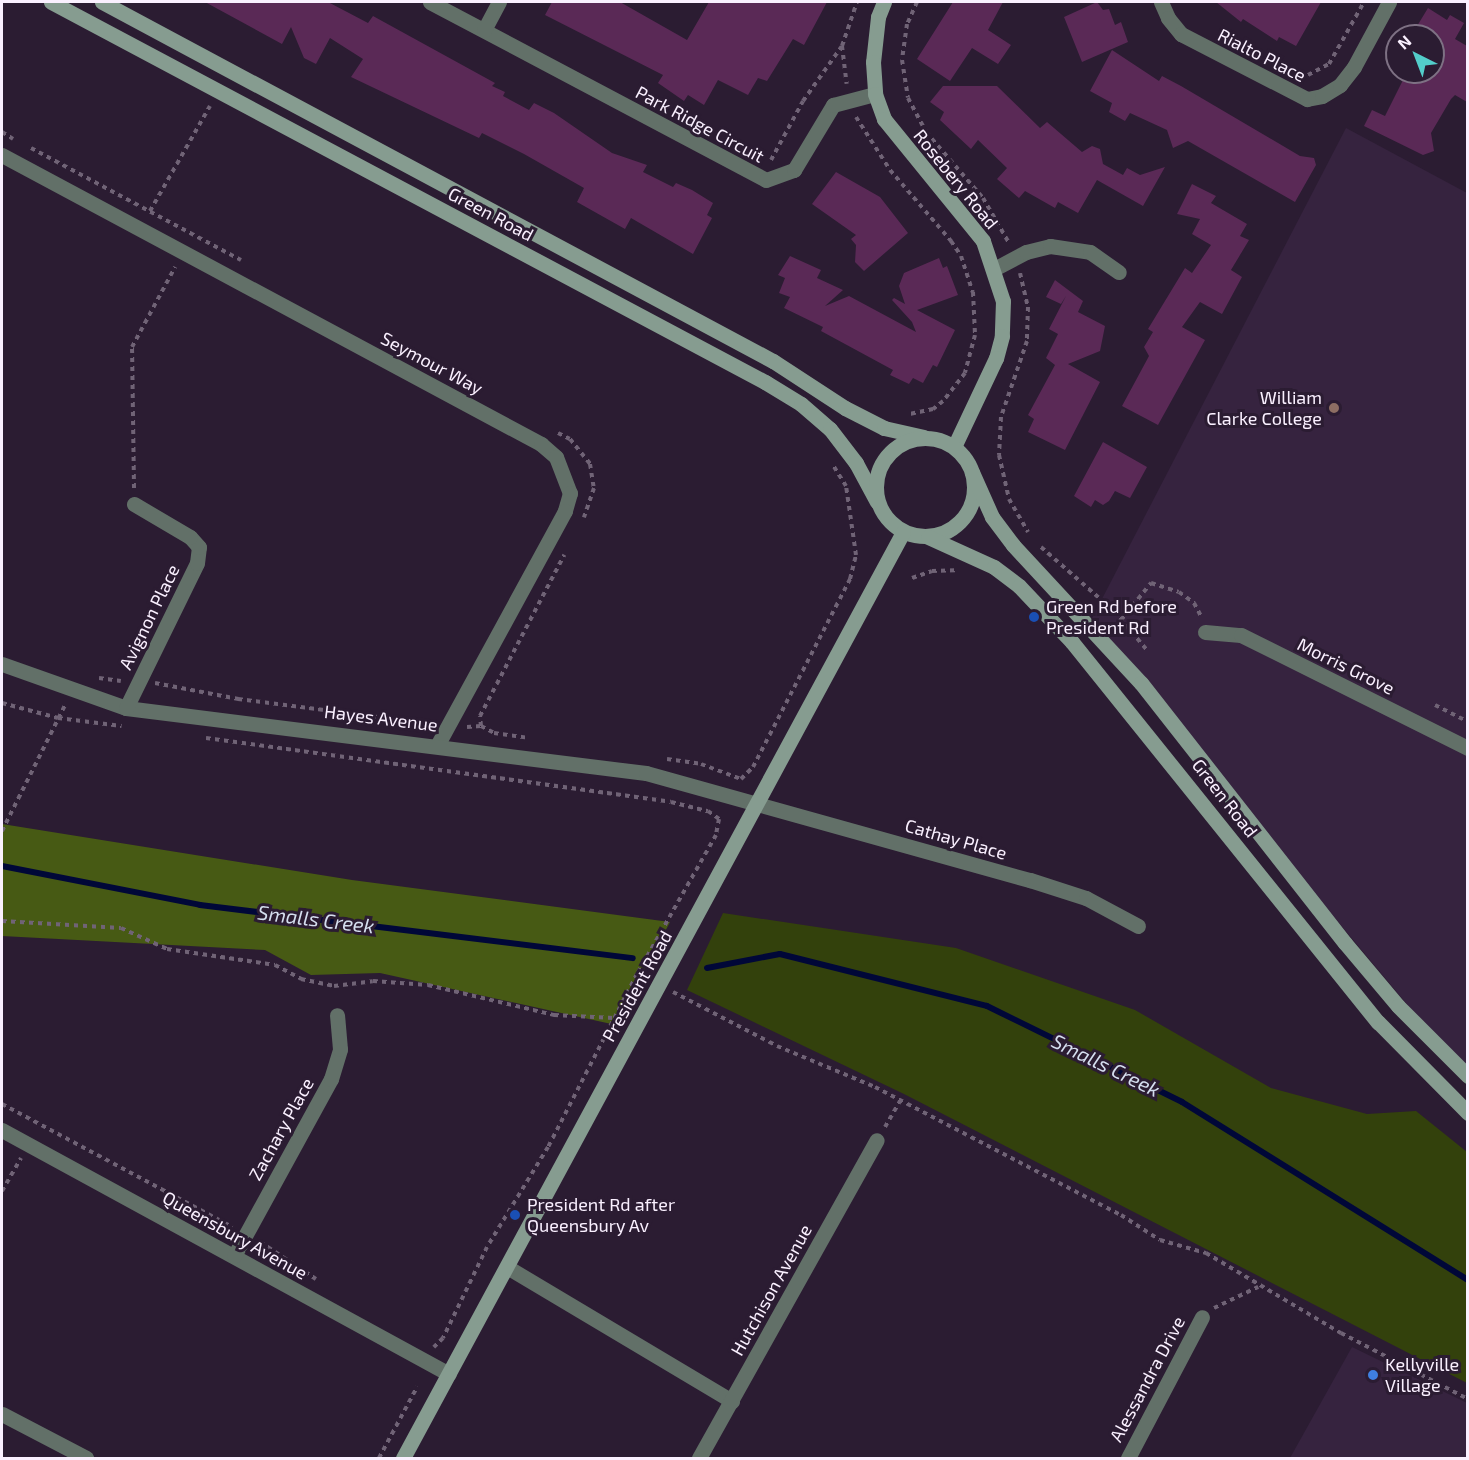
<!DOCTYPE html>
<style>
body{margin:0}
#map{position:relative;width:1469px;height:1460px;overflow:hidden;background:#2b1c32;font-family:"Exo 2",sans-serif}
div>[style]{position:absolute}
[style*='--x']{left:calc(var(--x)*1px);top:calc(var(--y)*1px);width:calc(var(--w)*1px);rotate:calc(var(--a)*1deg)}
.built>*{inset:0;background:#36233f}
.green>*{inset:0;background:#33410c}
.forest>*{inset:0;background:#475a14}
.stream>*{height:6px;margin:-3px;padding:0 3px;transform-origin:3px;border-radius:3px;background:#000738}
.building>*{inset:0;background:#5a2956}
.path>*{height:4px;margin-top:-2px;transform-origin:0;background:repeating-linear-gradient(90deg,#706376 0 4.5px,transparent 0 9px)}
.street>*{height:15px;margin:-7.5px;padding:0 7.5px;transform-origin:7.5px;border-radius:7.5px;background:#627068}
.secondary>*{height:15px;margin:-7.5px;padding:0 7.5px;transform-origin:7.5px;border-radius:7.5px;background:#869c90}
.secondary>.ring{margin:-7.5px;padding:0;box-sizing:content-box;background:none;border:15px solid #869c90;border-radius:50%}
.dots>*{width:16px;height:16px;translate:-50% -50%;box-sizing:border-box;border:3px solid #2b1c32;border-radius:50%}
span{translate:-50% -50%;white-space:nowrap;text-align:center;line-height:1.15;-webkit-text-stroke:6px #2b1c32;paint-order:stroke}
.street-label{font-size:18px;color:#faf0ff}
.poi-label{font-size:18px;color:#faf0ff}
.right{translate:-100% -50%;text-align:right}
.left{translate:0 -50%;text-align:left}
.water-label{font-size:20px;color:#d5deef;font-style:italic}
.frame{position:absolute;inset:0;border:3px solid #faf0ff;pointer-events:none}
.north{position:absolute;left:1385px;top:24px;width:60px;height:60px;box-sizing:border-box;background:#2b1c32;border:2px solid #7e7184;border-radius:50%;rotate:318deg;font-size:16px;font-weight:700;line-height:24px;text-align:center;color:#faf0ff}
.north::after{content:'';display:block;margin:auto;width:21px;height:27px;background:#53cdca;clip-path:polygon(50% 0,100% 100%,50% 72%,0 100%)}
</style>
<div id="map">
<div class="built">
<div style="clip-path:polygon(1346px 128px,1467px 193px,1467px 1076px,1089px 624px)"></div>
<div style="clip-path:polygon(1352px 1347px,1467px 1403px,1467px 1458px,1290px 1458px)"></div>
</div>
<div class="green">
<div style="clip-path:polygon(723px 913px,956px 948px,1135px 1010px,1271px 1088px,1367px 1114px,1416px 1111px,1467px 1152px,1467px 1383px,904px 1094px,687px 990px)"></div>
</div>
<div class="forest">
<div style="clip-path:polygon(2px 824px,352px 880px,670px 922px,616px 1025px,380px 973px,311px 975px,265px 950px,2px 936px)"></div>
</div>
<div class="stream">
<div style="--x:2;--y:866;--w:202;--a:11.1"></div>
<div style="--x:200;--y:905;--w:436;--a:7"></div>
<div style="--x:707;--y:968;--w:74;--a:-10.9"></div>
<div style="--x:780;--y:954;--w:213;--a:14.1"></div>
<div style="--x:987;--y:1006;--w:217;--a:26.2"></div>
<div style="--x:1182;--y:1102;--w:337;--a:31.9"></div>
</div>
<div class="building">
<div style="clip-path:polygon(205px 2px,328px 2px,368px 23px,373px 16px,495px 83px,492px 86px,505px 92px,503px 96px,529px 110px,534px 103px,554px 113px,612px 153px,647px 165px,643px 172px,673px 187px,676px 183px,692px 190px,713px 203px,707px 215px,712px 218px,693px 254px,631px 218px,625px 229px,577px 202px,584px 188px,524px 154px,482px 133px,479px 138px,351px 77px,363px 59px,330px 38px,316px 64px,304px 58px,291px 27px,282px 44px)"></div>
<div style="clip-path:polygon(552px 2px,620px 2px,687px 40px,709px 2px,827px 2px,804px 45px,793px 39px,767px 81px,758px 78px,748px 95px,718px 80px,704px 105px,688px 95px,684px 101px,658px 83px,663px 75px,545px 15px)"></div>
<div style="clip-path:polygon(953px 2px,1003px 2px,988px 30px,1011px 45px,998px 64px,972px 48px,950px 81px,917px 59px)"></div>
<div style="clip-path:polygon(1097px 2px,1103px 10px,1109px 9px,1115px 25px,1121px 22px,1128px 42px,1082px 62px,1064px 17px)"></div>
<div style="clip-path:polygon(1216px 2px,1321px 2px,1296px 46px,1279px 37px,1277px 41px,1243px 19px,1241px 22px)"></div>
<div style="clip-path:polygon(1428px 8px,1447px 20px,1450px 15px,1464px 23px,1455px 39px,1467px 46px,1467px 102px,1455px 95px,1451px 99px,1431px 133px,1434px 151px,1423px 155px,1364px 126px,1372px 110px,1385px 116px,1407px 72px,1433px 72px,1433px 36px,1411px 36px)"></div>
<div style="clip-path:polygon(1112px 50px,1159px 81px,1162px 76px,1181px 86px,1300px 156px,1314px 158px,1316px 165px,1295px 202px,1188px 141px,1173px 148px,1167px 130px,1130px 113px,1125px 121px,1109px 112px,1112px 103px,1090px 91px)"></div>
<div style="clip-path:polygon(943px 86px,997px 86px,1040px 128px,1047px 122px,1082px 152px,1092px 146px,1100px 149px,1103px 164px,1123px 175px,1127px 168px,1140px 175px,1165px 167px,1143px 206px,1097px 180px,1078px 213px,1058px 202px,1055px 208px,1025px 191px,1019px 198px,997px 179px,1007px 168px,978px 140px,971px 149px,940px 120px,944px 112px,930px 102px)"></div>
<div style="clip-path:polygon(836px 172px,880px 197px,908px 233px,864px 271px,855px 262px,856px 245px,851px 239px,856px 235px,812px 204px)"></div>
<div style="clip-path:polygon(1192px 184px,1216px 196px,1211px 203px,1247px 224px,1240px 236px,1249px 240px,1231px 270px,1242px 277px,1222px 314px,1200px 302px,1182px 327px,1205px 340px,1158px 425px,1122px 406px,1149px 356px,1144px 347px,1153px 332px,1148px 329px,1185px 268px,1192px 273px,1211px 245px,1192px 234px,1200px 219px,1177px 214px)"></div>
<div style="clip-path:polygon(790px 256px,821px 270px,817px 278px,843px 290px,825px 306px,849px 296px,916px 332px,912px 322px,892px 300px,894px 298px,905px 304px,899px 286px,904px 273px,939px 258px,943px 268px,947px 266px,958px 295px,917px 310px,955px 330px,937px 367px,933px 365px,923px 383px,913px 378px,909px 384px,890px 375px,893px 370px,821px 331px,823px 327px,784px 308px,790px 297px,779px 293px,785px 278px,778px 275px)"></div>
<div style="clip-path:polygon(1055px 280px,1083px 301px,1078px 312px,1105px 326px,1100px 351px,1068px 364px,1100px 382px,1065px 450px,1028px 432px,1034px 419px,1028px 415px,1055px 365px,1046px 358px,1058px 334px,1049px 329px,1066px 296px,1061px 304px,1046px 297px)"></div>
<div style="clip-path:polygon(1103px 442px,1147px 467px,1130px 498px,1115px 491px,1109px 501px,1103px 505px,1095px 500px,1091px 507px,1074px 496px)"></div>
</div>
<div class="path">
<div style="--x:917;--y:2;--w:24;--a:114"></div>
<div style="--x:907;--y:24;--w:36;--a:98"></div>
<div style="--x:902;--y:60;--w:38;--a:81"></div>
<div style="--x:908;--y:98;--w:38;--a:62"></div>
<div style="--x:926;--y:132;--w:87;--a:49.2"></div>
<div style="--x:983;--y:198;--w:52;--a:60"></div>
<div style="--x:842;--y:46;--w:38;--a:83"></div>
<div style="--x:1300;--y:75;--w:8;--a:0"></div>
<div style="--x:1308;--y:75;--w:24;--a:-28"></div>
<div style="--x:1329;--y:64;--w:71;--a:-60.6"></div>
<div style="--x:856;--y:117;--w:63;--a:57.3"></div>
<div style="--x:890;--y:170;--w:94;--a:49.3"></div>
<div style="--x:951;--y:241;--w:18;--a:56"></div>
<div style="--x:961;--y:256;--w:38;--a:72"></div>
<div style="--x:973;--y:292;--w:43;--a:87.3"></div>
<div style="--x:975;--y:335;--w:39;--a:105"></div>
<div style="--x:965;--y:373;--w:36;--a:128"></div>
<div style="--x:943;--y:401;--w:13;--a:141"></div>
<div style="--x:933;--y:409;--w:24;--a:168"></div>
<div style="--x:2;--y:132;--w:13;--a:32"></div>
<div style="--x:31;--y:148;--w:238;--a:28.1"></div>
<div style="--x:771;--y:160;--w:67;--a:-61.5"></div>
<div style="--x:803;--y:101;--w:67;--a:-54.7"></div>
<div style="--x:842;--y:46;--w:46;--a:-71.2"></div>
<div style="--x:150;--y:211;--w:121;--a:-60.3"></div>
<div style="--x:1020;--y:273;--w:35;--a:77"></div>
<div style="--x:1028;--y:307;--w:34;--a:92"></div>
<div style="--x:1027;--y:341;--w:80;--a:108.9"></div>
<div style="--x:1001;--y:417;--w:38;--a:93"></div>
<div style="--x:999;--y:455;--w:45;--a:77.2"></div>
<div style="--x:1009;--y:499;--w:38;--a:60"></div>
<div style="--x:558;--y:433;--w:13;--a:27"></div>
<div style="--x:570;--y:439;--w:32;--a:51"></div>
<div style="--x:590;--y:464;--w:24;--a:81"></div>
<div style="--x:594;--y:488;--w:31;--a:109"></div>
<div style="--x:134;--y:488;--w:141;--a:-90.8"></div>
<div style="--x:132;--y:347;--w:91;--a:-61.7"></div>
<div style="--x:1041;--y:547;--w:97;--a:41.2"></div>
<div style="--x:1114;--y:611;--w:51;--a:49.8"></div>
<div style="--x:912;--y:578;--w:21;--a:-19"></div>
<div style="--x:932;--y:571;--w:23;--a:-2"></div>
<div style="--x:1121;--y:620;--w:48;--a:-51"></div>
<div style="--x:1151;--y:583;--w:29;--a:18"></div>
<div style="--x:1179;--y:592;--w:19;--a:36"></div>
<div style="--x:1194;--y:603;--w:15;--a:62"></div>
<div style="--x:99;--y:678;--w:22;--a:8"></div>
<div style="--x:155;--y:683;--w:85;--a:10.9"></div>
<div style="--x:238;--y:699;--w:189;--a:7.3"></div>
<div style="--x:425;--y:723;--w:8;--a:-30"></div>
<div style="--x:2;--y:703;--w:58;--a:15"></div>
<div style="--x:58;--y:718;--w:64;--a:7.2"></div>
<div style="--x:1435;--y:705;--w:37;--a:27"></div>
<div style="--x:481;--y:726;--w:10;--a:-96"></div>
<div style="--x:480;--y:716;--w:182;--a:-62.4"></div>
<div style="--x:467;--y:727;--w:14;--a:-4"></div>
<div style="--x:481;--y:726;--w:15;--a:28"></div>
<div style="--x:494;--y:733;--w:35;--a:8"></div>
<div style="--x:206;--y:738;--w:469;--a:7.8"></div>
<div style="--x:671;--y:802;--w:38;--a:14"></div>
<div style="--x:708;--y:811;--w:14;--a:36"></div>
<div style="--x:719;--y:819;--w:16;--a:101"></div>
<div style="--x:716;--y:835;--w:160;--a:119.6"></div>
<div style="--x:637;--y:974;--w:195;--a:117.2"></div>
<div style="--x:548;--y:1147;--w:117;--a:121.4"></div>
<div style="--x:487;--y:1247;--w:101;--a:115.8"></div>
<div style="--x:443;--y:1338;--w:13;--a:135"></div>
<div style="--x:667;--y:759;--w:34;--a:8"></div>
<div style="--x:701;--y:764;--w:43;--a:20.6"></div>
<div style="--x:741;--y:779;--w:17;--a:-45"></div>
<div style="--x:753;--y:767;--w:212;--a:-62.7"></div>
<div style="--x:850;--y:579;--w:25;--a:-76"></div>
<div style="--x:856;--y:555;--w:70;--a:-98.2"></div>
<div style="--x:846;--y:486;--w:25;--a:-122"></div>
<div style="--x:2;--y:831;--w:143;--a:-63.4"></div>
<div style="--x:2;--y:921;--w:119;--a:3.4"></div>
<div style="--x:121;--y:928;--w:51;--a:24.5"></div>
<div style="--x:167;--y:949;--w:109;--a:8.4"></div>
<div style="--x:275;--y:965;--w:30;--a:28"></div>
<div style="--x:301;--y:979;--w:34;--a:12"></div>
<div style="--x:334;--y:986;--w:39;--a:-7"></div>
<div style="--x:373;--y:981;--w:55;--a:4.2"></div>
<div style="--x:428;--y:985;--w:130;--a:13.4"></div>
<div style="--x:554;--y:1015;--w:60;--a:2.9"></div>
<div style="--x:673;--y:992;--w:117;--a:27.4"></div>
<div style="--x:777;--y:1046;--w:106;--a:22.7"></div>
<div style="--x:875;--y:1087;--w:277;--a:27.5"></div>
<div style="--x:1121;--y:1215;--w:46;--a:32.7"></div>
<div style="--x:1160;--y:1240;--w:48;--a:15.8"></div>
<div style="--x:1206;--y:1253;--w:157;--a:30.7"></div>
<div style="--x:1341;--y:1333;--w:143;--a:27.5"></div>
<div style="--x:2;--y:1104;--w:261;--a:28.1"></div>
<div style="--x:885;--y:1127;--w:30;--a:-60"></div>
<div style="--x:2;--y:1191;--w:38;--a:-60"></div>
<div style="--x:260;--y:1242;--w:67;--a:33.5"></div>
<div style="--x:1214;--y:1308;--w:49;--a:-25.5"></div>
<div style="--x:379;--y:1458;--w:81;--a:-61.8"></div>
</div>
<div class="street">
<div style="--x:430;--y:2;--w:380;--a:27.9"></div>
<div style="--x:766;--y:180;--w:30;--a:-20"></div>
<div style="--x:794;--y:170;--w:76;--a:-59"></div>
<div style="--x:833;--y:105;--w:43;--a:-14.7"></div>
<div style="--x:1161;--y:2;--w:17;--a:66"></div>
<div style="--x:1168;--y:18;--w:21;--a:51"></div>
<div style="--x:1181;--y:34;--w:142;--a:27.3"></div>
<div style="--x:1307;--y:99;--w:15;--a:-11"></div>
<div style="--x:1322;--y:96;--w:21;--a:-31"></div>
<div style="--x:1340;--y:85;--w:23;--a:-52"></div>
<div style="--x:1354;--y:67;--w:74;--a:-61.7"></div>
<div style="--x:484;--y:30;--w:32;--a:-62"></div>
<div style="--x:2;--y:155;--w:612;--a:28.2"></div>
<div style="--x:541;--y:444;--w:20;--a:41"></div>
<div style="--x:556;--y:457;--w:39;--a:69"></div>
<div style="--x:570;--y:493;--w:19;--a:106"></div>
<div style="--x:565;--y:511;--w:265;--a:118.6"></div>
<div style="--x:994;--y:269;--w:36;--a:-28"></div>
<div style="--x:1026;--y:252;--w:25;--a:-14"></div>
<div style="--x:1050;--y:246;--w:40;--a:8.5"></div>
<div style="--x:1090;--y:252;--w:35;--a:35"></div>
<div style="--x:1205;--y:632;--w:36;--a:5"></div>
<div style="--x:1241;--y:635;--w:254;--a:26.5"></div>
<div style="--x:2;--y:664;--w:132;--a:19.5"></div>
<div style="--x:126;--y:708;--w:524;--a:7.13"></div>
<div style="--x:646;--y:773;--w:399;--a:15.6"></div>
<div style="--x:1030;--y:880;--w:59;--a:17.8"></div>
<div style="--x:1086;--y:898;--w:59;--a:28.3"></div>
<div style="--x:126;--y:708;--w:161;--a:-63.9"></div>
<div style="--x:197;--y:563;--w:16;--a:-83"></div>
<div style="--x:199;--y:547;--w:13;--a:-132"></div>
<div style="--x:190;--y:537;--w:65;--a:-149.5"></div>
<div style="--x:2;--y:1130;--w:509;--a:28.63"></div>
<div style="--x:234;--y:1256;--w:202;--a:-61.3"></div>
<div style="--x:331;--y:1079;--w:31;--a:-73"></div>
<div style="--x:340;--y:1049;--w:34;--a:-95"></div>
<div style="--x:507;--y:1267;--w:262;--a:30.8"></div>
<div style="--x:2;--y:1414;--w:95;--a:27.6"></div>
<div style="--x:699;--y:1458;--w:364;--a:-60.8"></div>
<div style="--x:1128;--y:1458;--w:159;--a:-62.3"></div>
</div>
<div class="secondary">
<div style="--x:51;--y:2;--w:809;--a:28.02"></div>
<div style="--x:765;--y:382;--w:42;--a:31.4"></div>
<div style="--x:801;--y:404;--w:38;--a:41"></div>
<div style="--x:830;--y:429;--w:43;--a:52.6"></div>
<div style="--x:856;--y:463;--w:44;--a:61.7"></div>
<div style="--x:102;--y:2;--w:761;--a:28.15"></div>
<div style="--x:773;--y:361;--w:86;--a:33.1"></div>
<div style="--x:845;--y:408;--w:44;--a:27.1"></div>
<div style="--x:884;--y:428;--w:41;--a:12.7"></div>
<div style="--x:884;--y:2;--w:16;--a:112"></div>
<div style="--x:878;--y:17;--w:45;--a:96.3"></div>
<div style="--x:873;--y:62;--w:32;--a:86"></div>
<div style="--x:875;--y:94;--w:27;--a:70"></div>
<div style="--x:884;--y:119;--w:157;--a:50.9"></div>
<div style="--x:983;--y:241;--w:63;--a:71.6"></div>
<div style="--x:1003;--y:301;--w:35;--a:92"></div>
<div style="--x:1002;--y:336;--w:23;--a:105"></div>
<div style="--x:996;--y:358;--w:98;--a:115.3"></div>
<div class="ring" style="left:876px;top:438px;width:83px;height:83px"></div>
<div style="--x:972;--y:472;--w:49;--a:66"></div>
<div style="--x:992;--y:517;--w:35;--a:53"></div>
<div style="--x:1013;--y:545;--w:188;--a:47.2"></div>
<div style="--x:1141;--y:683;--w:330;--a:51.9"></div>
<div style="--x:1345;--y:943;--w:82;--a:49.9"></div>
<div style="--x:1398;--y:1006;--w:99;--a:45"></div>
<div style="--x:928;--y:537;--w:72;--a:24.4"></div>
<div style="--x:994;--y:567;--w:31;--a:37"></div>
<div style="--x:1019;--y:586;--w:77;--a:46.6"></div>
<div style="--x:1072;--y:642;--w:488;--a:51.2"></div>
<div style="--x:1378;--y:1022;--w:128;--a:45.3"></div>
<div style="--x:403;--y:1458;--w:1052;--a:-61.63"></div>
</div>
<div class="dots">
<div style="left:1334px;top:408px;background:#8d6e63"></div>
<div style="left:1034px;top:617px;background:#1a4fb4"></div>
<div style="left:515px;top:1215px;background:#1a4fb4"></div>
<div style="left:1373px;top:1375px;background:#3f7fe0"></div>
</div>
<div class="street-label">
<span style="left:1262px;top:55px;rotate:27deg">Rialto Place</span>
<span style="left:700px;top:124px;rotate:28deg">Park Ridge Circuit</span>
<span style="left:956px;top:179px;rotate:51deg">Rosebery Road</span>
<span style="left:491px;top:214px;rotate:28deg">Green Road</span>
<span style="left:432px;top:363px;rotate:28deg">Seymour Way</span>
<span style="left:149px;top:617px;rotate:-64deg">Avignon Place</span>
<span style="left:1346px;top:666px;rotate:26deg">Morris Grove</span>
<span style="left:381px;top:718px;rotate:7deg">Hayes Avenue</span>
<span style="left:1225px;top:798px;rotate:52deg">Green Road</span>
<span style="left:956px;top:839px;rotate:16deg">Cathay Place</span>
<span style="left:637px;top:986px;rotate:-61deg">President Road</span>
<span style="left:281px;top:1129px;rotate:-61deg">Zachary Place</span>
<span style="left:235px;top:1235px;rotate:29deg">Queensbury Avenue</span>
<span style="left:771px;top:1290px;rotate:-61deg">Hutchison Avenue</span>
<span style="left:1147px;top:1379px;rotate:-62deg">Alessandra Drive</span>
</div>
<div class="poi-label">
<span class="right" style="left:1322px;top:408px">William<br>Clarke College</span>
<span class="left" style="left:1046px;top:617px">Green Rd before<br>President Rd</span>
<span class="left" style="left:527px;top:1215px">President Rd after<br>Queensbury Av</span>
<span class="left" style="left:1385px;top:1375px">Kellyville<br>Village</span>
</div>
<div class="water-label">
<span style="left:316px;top:919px;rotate:7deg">Smalls Creek</span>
<span style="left:1106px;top:1065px;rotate:26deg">Smalls Creek</span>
</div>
<div class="frame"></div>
<div class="north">N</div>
</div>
